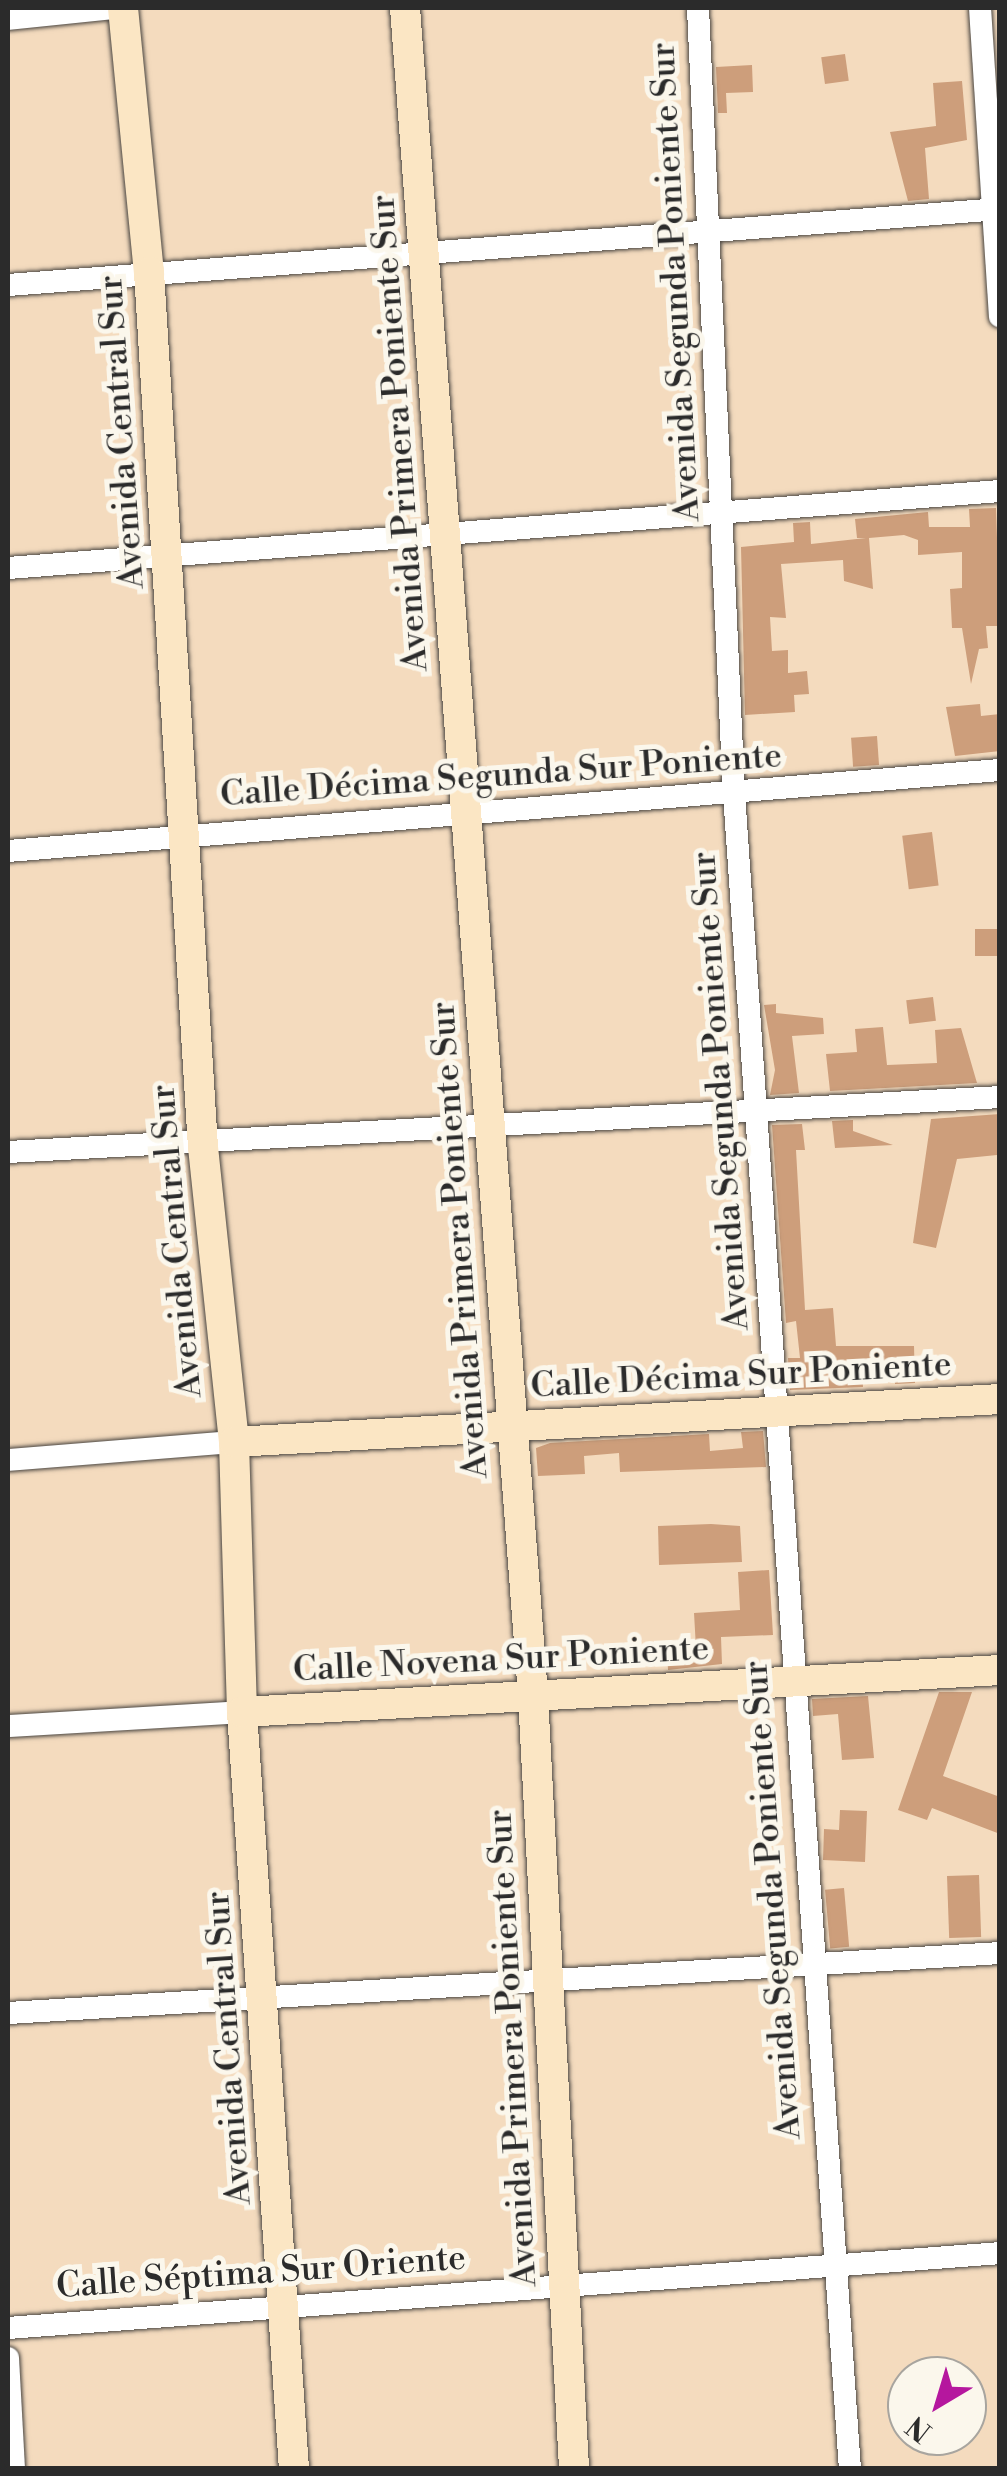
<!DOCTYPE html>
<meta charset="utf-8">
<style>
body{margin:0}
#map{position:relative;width:1007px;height:2476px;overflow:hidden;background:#f4dbbe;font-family:"Libre Bodoni",serif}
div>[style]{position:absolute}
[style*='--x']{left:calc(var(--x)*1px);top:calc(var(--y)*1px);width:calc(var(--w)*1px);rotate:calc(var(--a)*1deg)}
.building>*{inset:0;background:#cd9e7b;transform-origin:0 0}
.roads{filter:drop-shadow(0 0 2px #494541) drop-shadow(0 0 2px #494541)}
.street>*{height:22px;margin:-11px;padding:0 11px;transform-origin:11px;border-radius:11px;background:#fff}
.secondary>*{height:30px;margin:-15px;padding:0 15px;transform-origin:15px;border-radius:15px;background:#fbe6c4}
span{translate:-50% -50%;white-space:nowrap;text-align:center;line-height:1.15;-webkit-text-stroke:10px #fbf7ec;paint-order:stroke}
.street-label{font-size:35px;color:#2b2b2b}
.frame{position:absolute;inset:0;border:10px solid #2b2b2b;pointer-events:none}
.north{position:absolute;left:887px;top:2356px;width:100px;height:100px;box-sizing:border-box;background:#fbf7ec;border:2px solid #a8a59f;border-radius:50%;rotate:218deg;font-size:28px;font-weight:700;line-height:40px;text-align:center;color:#2b2b2b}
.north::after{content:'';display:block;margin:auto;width:35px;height:45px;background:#b5179e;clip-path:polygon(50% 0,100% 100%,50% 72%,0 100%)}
</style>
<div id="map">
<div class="building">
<div style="left:845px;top:54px;width:27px;height:24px;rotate:82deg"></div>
<div style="clip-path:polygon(752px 65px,753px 92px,726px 93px,727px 113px,718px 113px,716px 67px)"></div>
<div style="clip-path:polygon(962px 81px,967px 140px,925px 148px,929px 199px,908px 201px,890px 132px,936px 126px,933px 83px)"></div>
<div style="clip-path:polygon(996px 508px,1000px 626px,986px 626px,988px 648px,979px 649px,971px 684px,962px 628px,952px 628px,950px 589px,962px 588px,962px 552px,918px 555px,918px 540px,904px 535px,869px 538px,873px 589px,844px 581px,843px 560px,781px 564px,786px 618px,770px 617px,772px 651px,788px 650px,788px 673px,807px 671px,809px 694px,794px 695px,795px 712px,745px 715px,741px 547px,794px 542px,793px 523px,810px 522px,811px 544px,866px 538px,857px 538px,855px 519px,928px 512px,929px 527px,970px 527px,969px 509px)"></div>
<div style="clip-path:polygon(980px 704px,981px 716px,1000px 714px,1000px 751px,955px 756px,946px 707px)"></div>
<div style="left:877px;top:736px;width:29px;height:26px;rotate:86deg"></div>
<div style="left:932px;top:832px;width:54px;height:30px;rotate:83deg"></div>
<div style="left:1000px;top:929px;width:27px;height:25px;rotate:90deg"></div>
<div style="left:933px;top:997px;width:24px;height:27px;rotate:83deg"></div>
<div style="clip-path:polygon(776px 1004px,776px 1013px,823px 1018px,824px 1034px,792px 1036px,799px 1093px,770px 1095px,775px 1070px,764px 1005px)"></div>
<div style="clip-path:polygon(883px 1027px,887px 1065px,937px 1063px,935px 1030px,961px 1028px,977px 1083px,830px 1091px,826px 1054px,857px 1052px,855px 1029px)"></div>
<div style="clip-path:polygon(1000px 1114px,997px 1155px,957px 1159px,936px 1248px,913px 1243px,931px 1119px)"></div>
<div style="clip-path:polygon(853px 1120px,853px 1131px,893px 1145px,835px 1148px,832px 1121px)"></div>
<div style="clip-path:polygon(802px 1124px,805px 1150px,796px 1150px,805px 1310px,833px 1308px,836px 1346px,914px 1346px,915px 1383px,895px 1384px,894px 1367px,862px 1369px,863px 1387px,790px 1390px,788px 1358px,800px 1358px,796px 1321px,786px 1323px,772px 1125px)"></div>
<div style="clip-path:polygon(763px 1431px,766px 1467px,620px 1472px,619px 1453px,584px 1456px,585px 1474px,538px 1476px,536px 1448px,550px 1443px,709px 1434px,710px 1451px,743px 1448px,741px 1432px)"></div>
<div style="clip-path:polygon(711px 1524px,740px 1526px,742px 1562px,659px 1565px,658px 1526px)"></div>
<div style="clip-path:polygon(769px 1570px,773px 1635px,721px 1637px,722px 1664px,668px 1670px,667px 1649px,696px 1648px,694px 1613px,740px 1610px,738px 1572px)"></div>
<div style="clip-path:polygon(939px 1692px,972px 1692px,943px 1776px,1000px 1797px,1000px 1834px,932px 1808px,927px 1820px,898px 1810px)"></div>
<div style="clip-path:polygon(868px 1696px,874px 1758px,842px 1760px,838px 1714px,813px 1716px,812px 1699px)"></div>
<div style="clip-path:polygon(840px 1810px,867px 1811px,865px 1862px,823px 1860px,824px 1829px,839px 1830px)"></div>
<div style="left:979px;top:1875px;width:62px;height:32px;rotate:88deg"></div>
<div style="left:844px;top:1888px;width:59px;height:19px;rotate:85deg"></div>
</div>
<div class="roads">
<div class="street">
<div style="--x:698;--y:8;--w:787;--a:87.38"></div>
<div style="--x:734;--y:794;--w:1678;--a:86.04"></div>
<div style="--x:980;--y:8;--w:309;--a:86.3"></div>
<div style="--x:8;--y:19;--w:107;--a:-5.9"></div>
<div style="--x:8;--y:285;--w:995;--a:-4.38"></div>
<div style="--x:8;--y:568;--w:995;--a:-4.44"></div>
<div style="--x:8;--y:851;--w:995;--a:-4.67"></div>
<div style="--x:8;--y:1152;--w:994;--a:-3.17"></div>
<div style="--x:8;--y:1460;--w:227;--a:-4.6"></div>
<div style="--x:8;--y:1726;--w:234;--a:-3.4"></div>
<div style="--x:8;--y:2013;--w:994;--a:-3.46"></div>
<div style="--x:8;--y:2328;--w:995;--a:-4.32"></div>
<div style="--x:8;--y:2358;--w:110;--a:86.9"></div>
</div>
<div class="secondary">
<div style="--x:123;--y:8;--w:265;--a:84.4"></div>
<div style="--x:149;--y:272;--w:877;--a:86.47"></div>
<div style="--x:203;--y:1147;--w:297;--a:84"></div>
<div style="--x:234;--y:1442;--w:270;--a:88.3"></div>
<div style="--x:242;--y:1712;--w:758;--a:86.07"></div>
<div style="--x:405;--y:8;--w:1693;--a:85.66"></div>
<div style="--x:533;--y:1696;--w:773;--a:86.96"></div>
<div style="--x:234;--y:1442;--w:767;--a:-3.21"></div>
<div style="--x:242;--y:1712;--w:759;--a:-3.17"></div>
</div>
</div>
<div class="street-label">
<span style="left:676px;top:282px;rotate:-93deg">Avenida Segunda Poniente Sur</span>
<span style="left:122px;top:432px;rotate:-94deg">Avenida Central Sur</span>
<span style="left:400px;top:433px;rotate:-94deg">Avenida Primera Poniente Sur</span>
<span style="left:501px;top:776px;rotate:-4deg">Calle Décima Segunda Sur Poniente</span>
<span style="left:721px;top:1091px;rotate:-94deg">Avenida Segunda Poniente Sur</span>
<span style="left:460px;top:1240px;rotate:-94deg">Avenida Primera Poniente Sur</span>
<span style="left:177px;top:1241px;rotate:-95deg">Avenida Central Sur</span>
<span style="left:741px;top:1376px;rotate:-3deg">Calle Décima Sur Poniente</span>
<span style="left:501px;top:1660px;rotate:-3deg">Calle Novena Sur Poniente</span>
<span style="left:773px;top:1900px;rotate:-94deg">Avenida Segunda Poniente Sur</span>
<span style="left:229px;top:2048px;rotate:-94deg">Avenida Central Sur</span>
<span style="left:513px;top:2048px;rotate:-93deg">Avenida Primera Poniente Sur</span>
<span style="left:261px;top:2273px;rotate:-4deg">Calle Séptima Sur Oriente</span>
</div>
<div class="frame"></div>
<div class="north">N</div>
</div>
